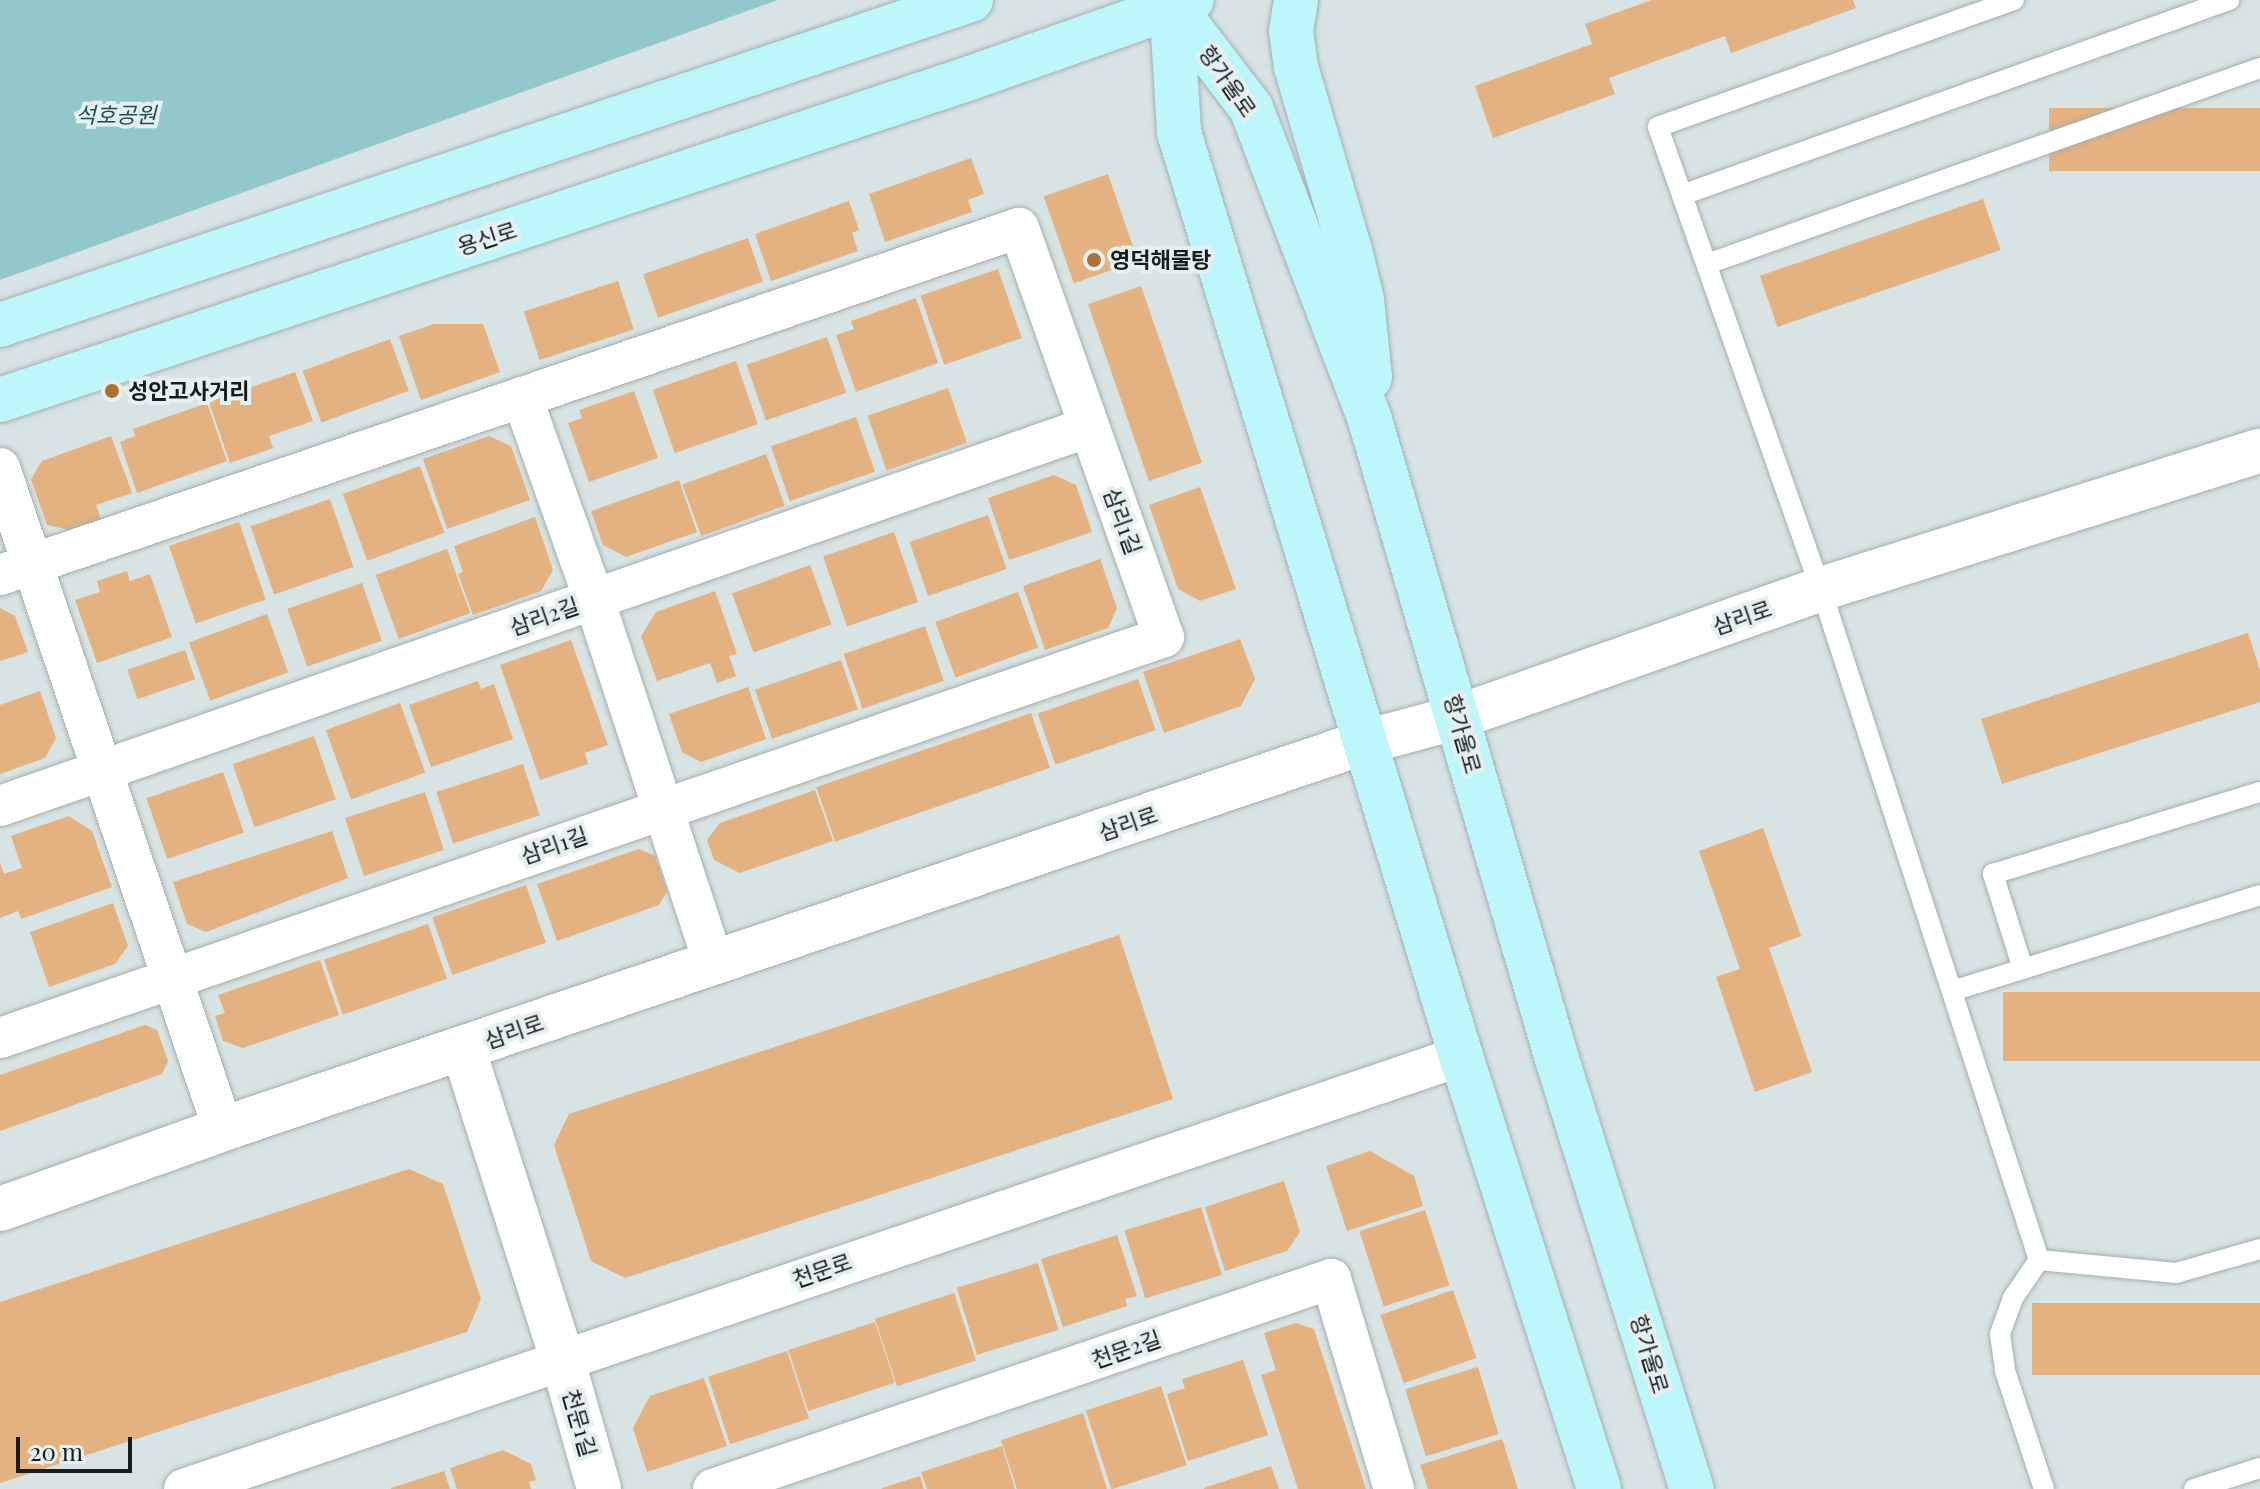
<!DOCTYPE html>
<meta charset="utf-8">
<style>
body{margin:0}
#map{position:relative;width:2260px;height:1489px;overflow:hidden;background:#d8e3e4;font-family:"Playfair Display","Noto Sans KR",serif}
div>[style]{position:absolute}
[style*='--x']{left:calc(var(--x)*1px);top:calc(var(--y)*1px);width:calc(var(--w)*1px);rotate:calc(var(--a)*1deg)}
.green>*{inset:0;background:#92c8cc}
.building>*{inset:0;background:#e4b181;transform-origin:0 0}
.roads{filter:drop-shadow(0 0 2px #a4afaf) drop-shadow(0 0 2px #a4afaf)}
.service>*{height:20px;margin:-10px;padding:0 10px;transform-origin:10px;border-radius:10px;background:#fff}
.minor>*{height:40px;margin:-20px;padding:0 20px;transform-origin:20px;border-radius:20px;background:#fff}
.tertiary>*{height:44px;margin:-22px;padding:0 22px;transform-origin:22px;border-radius:22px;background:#fff}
.secondary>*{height:44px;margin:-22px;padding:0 22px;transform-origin:22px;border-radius:22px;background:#bdf7fb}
.dots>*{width:22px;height:22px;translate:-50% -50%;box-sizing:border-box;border:4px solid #e5f0f1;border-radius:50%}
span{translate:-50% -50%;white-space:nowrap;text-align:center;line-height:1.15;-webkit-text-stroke:8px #e5f0f1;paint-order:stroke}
.street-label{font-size:22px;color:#181c1c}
.park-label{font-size:22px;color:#244d51;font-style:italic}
.poi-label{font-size:22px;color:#181c1c;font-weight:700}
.left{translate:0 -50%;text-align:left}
.scale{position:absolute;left:16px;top:1437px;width:116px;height:36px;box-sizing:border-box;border:4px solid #181c1c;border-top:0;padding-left:10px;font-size:24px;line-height:28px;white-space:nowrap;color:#181c1c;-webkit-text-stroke:6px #e5f0f1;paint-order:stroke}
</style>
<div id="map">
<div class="green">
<div style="clip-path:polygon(0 0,778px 0,0 280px)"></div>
</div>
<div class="building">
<div style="clip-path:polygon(1652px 0,1853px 0,1856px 8px,1731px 53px,1725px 36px,1609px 78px,1615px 94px,1493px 138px,1475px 86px,1592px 44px,1585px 24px)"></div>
<div style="left:2260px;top:108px;width:63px;height:211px;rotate:90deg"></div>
<div style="clip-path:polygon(971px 158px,984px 194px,968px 200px,972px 212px,885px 242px,869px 194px)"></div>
<div style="left:1108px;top:174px;width:92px;height:68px;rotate:71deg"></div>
<div style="left:1983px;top:199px;width:54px;height:236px;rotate:71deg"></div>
<div style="clip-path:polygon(849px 201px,859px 230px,852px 233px,858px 251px,771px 281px,755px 234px)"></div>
<div style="left:748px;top:238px;width:46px;height:111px;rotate:71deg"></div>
<div style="left:998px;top:269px;width:73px;height:82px;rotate:71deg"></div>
<div style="left:618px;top:281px;width:51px;height:99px;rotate:72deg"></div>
<div style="left:1141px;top:286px;width:187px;height:56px;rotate:71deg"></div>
<div style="clip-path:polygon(916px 298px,938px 363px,856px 392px,836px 335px,854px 329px,851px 321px)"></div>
<div style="clip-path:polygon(434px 324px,483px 324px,500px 372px,421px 400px,399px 336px)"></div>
<div style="left:827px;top:337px;width:59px;height:85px;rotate:71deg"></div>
<div style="left:390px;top:339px;width:55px;height:93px;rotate:70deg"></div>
<div style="left:736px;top:361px;width:67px;height:88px;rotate:71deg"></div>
<div style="clip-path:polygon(295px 372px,313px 421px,269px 436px,273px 448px,230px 463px,209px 402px)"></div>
<div style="left:948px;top:388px;width:58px;height:85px;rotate:71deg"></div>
<div style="clip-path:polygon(634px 391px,658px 458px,589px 482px,568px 423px,582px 418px,579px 410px)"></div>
<div style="clip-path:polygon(207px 403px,227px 461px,137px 493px,120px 442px,135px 436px,133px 429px)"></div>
<div style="left:856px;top:417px;width:58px;height:90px;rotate:71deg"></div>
<div style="clip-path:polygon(111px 436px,132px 493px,96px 505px,102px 522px,73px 531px,47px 525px,31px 479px,42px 461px)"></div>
<div style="clip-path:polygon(489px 436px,511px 446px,530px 500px,447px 529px,423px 459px)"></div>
<div style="left:766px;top:454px;width:55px;height:89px;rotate:70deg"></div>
<div style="left:420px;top:466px;width:71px;height:82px;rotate:70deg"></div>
<div style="clip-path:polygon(1054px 475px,1076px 485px,1092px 532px,1009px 560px,988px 498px)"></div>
<div style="clip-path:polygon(679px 480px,697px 532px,626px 557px,603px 545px,591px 511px)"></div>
<div style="clip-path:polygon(1200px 487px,1236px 589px,1200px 601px,1178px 589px,1149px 505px)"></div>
<div style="left:330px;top:499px;width:72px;height:84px;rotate:71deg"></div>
<div style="left:988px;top:515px;width:57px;height:83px;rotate:71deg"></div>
<div style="clip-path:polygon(535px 517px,553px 570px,541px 591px,473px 615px,458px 574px,463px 572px,454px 546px)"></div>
<div style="left:239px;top:522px;width:82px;height:74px;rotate:71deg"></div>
<div style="left:894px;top:532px;width:74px;height:75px;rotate:71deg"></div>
<div style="left:447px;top:549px;width:68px;height:76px;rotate:70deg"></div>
<div style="clip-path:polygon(1100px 559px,1117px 608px,1108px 628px,1045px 650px,1023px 586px)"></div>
<div style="left:810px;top:565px;width:63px;height:83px;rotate:70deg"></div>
<div style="clip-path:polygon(127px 571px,130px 581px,150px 574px,172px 637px,97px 663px,75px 600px,100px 592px,97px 581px)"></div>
<div style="left:362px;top:583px;width:61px;height:79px;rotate:71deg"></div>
<div style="clip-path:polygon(715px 591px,737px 654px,729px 656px,736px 676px,717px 683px,710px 663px,657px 681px,641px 636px,656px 612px)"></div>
<div style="left:1018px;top:592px;width:59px;height:88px;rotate:70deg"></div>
<div style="clip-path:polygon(0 608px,15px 616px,28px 652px,0 661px)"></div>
<div style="left:267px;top:614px;width:62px;height:83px;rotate:70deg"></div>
<div style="left:925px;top:626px;width:58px;height:86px;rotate:71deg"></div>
<div style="clip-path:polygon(2248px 633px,2260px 670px,2260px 702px,2002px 784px,1981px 719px)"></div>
<div style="clip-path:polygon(1240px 639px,1255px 679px,1241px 706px,1164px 733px,1143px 672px)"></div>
<div style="clip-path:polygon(571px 640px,608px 745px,585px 753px,588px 764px,540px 780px,500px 665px)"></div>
<div style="left:185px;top:650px;width:31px;height:61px;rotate:71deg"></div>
<div style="left:841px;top:660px;width:52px;height:91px;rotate:71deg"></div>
<div style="left:1138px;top:679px;width:54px;height:106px;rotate:71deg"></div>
<div style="clip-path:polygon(478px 681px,481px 689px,494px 684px,513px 739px,431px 767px,409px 705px)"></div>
<div style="clip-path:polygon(748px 687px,766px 739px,701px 762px,682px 752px,669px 714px)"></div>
<div style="clip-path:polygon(40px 691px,56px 738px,45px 758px,0 774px,0 705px)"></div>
<div style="left:400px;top:703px;width:74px;height:79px;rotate:70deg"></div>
<div style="left:1031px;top:713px;width:58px;height:227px;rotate:71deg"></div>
<div style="left:314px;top:736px;width:67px;height:86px;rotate:71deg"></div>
<div style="left:523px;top:764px;width:54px;height:91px;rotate:72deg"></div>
<div style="left:223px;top:772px;width:64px;height:81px;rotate:71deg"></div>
<div style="clip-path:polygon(815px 790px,833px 841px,740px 873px,714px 860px,707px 840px,720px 823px)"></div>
<div style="left:425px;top:792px;width:61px;height:84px;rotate:72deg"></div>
<div style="clip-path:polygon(69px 816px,92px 831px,112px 887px,21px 919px,18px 911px,0 918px,0 863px,4px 874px,22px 868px,11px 836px)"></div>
<div style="clip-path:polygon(1763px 828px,1801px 936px,1769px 948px,1812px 1072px,1755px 1092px,1716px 977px,1740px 969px,1699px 851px)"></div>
<div style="clip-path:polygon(332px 831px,348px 878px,206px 932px,187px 924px,173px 882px)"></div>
<div style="clip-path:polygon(639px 849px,655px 856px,667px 891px,659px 905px,557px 941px,537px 884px)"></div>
<div style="left:526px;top:885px;width:61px;height:99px;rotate:71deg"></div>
<div style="clip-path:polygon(113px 903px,128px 946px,115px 964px,49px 987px,30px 932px)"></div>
<div style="left:428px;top:924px;width:58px;height:110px;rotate:71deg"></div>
<div style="clip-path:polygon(1119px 935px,1173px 1099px,625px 1278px,591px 1261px,554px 1145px,569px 1114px)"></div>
<div style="clip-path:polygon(320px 960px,339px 1015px,243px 1048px,223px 1041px,215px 1016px,225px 1013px,218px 995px)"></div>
<div style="left:2260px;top:992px;width:69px;height:257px;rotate:90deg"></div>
<div style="clip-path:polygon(145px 1025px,157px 1030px,168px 1061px,162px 1074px,0 1131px,0 1075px)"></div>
<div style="clip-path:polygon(1370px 1151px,1414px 1176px,1423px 1206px,1347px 1231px,1326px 1166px)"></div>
<div style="clip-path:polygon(409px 1169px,443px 1184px,481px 1299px,467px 1332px,0 1483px,0 1302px)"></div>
<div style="clip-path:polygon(1284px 1181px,1300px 1232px,1287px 1251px,1225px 1271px,1205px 1207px)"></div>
<div style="left:1201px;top:1207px;width:71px;height:80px;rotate:73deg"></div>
<div style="left:1425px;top:1210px;width:79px;height:69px;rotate:72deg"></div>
<div style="clip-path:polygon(1117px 1235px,1137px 1296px,1125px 1299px,1127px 1306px,1063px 1327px,1041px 1259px)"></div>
<div style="left:1038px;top:1263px;width:70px;height:85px;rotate:73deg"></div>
<div style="left:1453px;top:1290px;width:72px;height:77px;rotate:71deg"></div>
<div style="left:954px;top:1293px;width:71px;height:83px;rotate:72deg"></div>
<div style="left:2260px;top:1303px;width:72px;height:228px;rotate:90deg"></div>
<div style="left:875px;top:1322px;width:64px;height:91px;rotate:72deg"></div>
<div style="clip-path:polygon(1296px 1323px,1314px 1329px,1366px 1489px,1298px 1489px,1261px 1375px,1276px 1370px,1264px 1333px)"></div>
<div style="left:787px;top:1351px;width:71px;height:83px;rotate:72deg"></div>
<div style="clip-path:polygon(1243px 1360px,1268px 1435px,1188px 1461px,1167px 1394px,1185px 1388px,1182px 1379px)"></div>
<div style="left:1478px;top:1367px;width:70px;height:76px;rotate:73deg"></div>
<div style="clip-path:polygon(704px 1378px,727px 1446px,647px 1472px,633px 1428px,650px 1396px)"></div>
<div style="left:1161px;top:1386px;width:83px;height:79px;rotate:72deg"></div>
<div style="clip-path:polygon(1083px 1413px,1107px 1489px,1017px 1489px,1001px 1440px)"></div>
<div style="clip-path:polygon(1502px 1439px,1518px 1489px,1428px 1489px,1420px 1465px)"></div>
<div style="clip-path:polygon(1002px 1446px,1015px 1489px,927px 1489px,921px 1472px)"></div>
<div style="clip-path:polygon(503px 1450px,531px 1464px,536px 1480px,529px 1482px,531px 1489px,457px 1489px,450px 1468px)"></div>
<div style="clip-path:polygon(1271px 1466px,1279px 1489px,1204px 1489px,1204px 1488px)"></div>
<div style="clip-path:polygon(444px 1471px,450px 1489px,391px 1489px,391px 1488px)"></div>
<div style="clip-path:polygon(920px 1476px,924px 1489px,882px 1489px,882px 1488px)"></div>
</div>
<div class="roads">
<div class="service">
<div style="--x:2014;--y:0;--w:378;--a:160.4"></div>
<div style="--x:1658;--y:127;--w:490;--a:70.6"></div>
<div style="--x:1821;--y:589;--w:706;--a:72"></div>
<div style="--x:2039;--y:1260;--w:138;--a:5.4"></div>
<div style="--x:2176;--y:1273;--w:87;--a:-15.9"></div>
<div style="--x:1682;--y:195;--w:581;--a:-19.62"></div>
<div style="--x:1707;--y:264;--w:587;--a:-19.52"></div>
<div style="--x:2023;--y:969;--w:100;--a:-107.5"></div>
<div style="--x:1993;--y:874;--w:279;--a:-17.1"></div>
<div style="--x:1952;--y:991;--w:323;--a:-17.3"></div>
<div style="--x:2039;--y:1260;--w:46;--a:124.4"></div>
<div style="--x:2013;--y:1298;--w:38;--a:110"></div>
<div style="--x:2000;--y:1334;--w:37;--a:82"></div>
<div style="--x:2005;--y:1371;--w:124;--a:71.7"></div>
<div style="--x:2194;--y:1489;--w:69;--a:-17.7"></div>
</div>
<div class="minor">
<div style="--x:522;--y:397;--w:214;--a:70.4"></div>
<div style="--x:594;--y:599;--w:384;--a:71.8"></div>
<div style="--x:0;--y:468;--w:698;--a:71.36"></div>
<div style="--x:0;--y:575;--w:1076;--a:-18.81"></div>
<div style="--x:1019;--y:228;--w:434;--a:70.5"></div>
<div style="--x:1164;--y:637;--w:1231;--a:160.99"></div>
<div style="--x:0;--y:806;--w:1153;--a:-19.19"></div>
<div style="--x:184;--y:1489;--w:1348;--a:-18.73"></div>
<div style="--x:713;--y:1489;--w:653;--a:-18.77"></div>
<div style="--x:1331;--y:1279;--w:219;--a:73.3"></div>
</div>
<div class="tertiary">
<div style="--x:463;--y:1048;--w:325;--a:72.3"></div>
<div style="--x:562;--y:1358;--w:136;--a:74.2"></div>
<div style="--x:0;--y:1209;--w:237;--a:-19.7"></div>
<div style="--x:223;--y:1129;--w:1206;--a:-18.72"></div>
<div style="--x:1365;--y:742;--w:96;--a:-15"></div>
<div style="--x:1458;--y:717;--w:385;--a:-19.4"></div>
<div style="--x:1821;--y:589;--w:460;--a:-17.5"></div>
</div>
<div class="secondary">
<div style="--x:1171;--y:0;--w:132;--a:86.5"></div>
<div style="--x:1179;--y:132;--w:966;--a:73.03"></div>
<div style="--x:1461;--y:1056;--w:454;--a:72.3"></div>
<div style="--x:1296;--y:0;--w:31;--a:99"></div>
<div style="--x:1291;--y:31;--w:36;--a:82"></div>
<div style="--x:1296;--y:67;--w:191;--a:73.6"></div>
<div style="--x:1350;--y:250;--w:51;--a:76.5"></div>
<div style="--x:1362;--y:300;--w:78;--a:84.1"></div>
<div style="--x:1173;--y:6;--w:128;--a:52.6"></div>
<div style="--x:1251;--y:108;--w:334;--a:69.1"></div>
<div style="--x:1370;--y:420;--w:666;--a:73.69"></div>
<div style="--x:1557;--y:1059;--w:451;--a:72.6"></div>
<div style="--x:0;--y:325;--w:1024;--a:-18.51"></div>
<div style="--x:0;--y:400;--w:1025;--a:-18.36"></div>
<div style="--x:973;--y:77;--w:232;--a:-19.4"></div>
</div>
</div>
<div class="dots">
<div style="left:1094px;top:260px;background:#ab7032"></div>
<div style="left:112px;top:391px;background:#ab7032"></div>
</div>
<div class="street-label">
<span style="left:1228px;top:81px;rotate:55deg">항가울로</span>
<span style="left:487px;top:238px;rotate:-18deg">용신로</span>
<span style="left:1123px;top:521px;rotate:70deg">삼리1길</span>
<span style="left:544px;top:616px;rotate:-19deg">삼리2길</span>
<span style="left:1742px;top:617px;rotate:-19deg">삼리로</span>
<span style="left:1463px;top:734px;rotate:74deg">항가울로</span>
<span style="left:1128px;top:823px;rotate:-19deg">삼리로</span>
<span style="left:554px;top:845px;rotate:-19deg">삼리1길</span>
<span style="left:514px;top:1031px;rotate:-19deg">삼리로</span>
<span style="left:822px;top:1270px;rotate:-19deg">천문로</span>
<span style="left:1126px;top:1349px;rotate:-19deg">천문2길</span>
<span style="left:1650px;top:1354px;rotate:73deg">항가울로</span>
<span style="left:580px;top:1423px;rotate:74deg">천문1길</span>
</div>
<div class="park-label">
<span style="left:116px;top:115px">석호공원</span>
</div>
<div class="poi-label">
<span class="left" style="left:1110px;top:260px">영덕해물탕</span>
<span class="left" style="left:128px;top:391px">성안고사거리</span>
</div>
<div class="scale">20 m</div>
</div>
